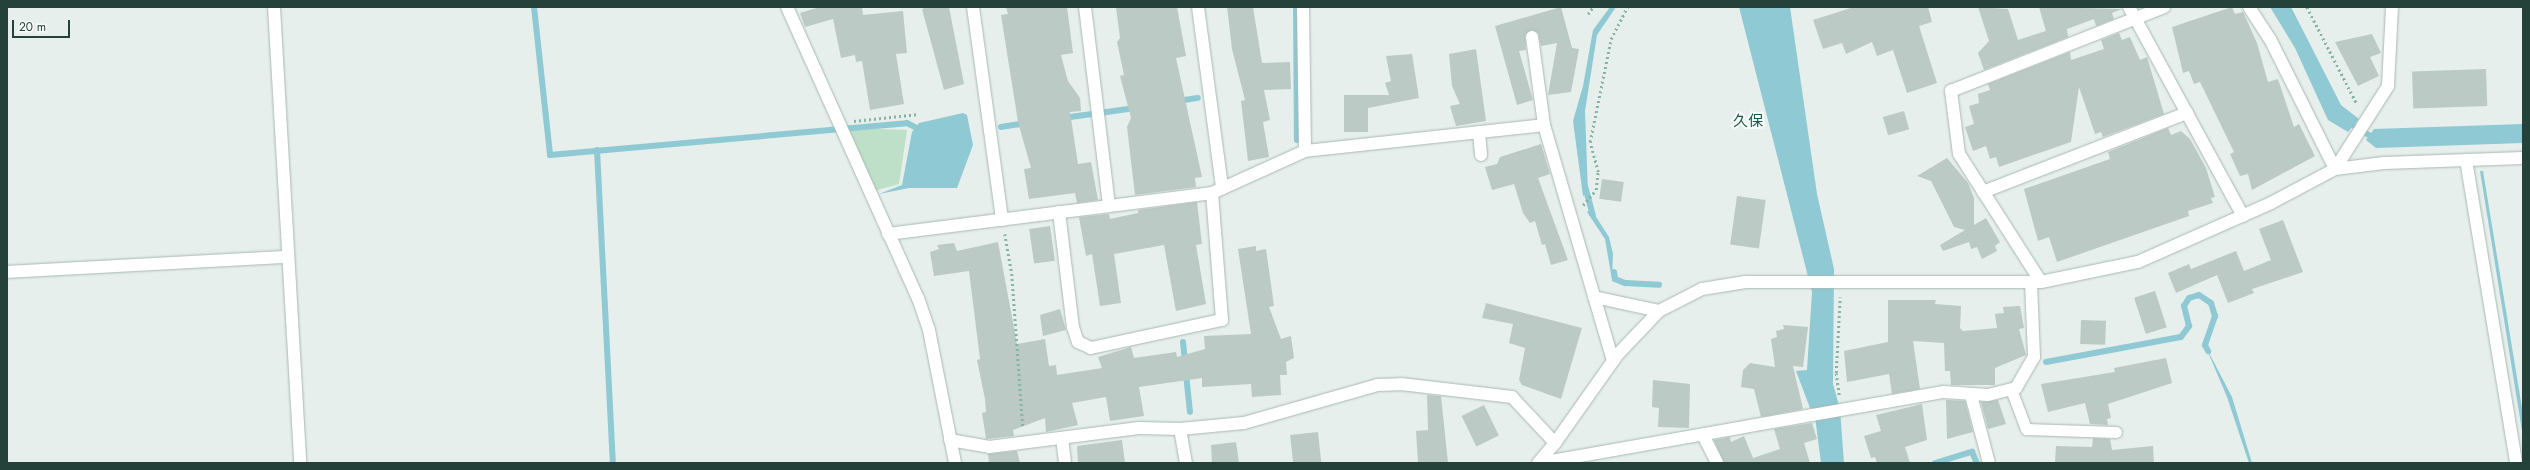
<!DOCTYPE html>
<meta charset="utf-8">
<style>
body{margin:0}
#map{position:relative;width:2530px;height:470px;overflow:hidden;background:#e6efeb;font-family:Jost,"Noto Sans JP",sans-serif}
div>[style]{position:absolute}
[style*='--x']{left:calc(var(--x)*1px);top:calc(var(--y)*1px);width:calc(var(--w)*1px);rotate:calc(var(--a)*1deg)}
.green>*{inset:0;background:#bfe0c8}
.water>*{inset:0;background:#8ec9d4}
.stream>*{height:6px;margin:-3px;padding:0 3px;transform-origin:3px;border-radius:3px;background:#8ec9d4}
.building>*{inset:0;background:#bbcac4;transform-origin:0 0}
.path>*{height:2.5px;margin-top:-1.25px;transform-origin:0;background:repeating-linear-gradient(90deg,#86b3a5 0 2px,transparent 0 5px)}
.roads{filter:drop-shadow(0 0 1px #a8b8b2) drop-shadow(0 0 1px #a8b8b2)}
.lane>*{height:11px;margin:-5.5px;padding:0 5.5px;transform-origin:5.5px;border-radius:5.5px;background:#fff}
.street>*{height:12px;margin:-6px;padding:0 6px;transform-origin:6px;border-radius:6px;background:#fff}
.secondary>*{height:12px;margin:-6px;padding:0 6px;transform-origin:6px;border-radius:6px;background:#fff}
span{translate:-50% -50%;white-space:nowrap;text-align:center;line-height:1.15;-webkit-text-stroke:4px #f7fbf9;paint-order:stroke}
.neighbourhood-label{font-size:15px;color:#1f5548}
.frame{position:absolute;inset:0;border:8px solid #24423a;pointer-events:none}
.scale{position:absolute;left:12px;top:20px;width:58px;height:18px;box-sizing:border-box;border:2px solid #24423a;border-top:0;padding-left:5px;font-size:12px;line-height:14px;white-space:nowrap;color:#24423a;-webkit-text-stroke:3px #f7fbf9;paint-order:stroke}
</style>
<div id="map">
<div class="green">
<div style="clip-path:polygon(853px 128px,907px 130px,899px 184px,874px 191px,848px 131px)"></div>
</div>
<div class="water">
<div style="clip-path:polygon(1610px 7px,1616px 7px,1597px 35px,1585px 111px,1588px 193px,1583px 196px,1573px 121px,1583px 86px,1593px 30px)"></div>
<div style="clip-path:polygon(1739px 7px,1790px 7px,1817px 194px,1834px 269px,1833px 384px,1840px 409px,1844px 463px,1821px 463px,1814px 409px,1810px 408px,1796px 371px,1807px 370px,1812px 292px)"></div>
<div style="clip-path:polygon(2270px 7px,2291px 7px,2341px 105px,2359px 119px,2348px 132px,2328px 120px,2295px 48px)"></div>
<div style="clip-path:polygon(963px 113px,967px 115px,973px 145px,957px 188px,909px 188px,879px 194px,902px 185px,912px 132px,919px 123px)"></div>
<div style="clip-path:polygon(2523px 124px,2523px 143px,2376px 148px,2366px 140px,2374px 129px)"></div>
<div style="clip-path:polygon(2480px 171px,2483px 171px,2523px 414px,2523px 437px)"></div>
<div style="clip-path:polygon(1591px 209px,1609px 237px,1613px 254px,1612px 280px,1605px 239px,1587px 212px)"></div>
<div style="clip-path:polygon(2205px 345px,2232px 397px,2252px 463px,2249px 463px,2227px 397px)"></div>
</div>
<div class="stream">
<div style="--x:534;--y:7;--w:149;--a:83.8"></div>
<div style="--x:550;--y:155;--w:358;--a:-5.1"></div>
<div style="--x:907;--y:123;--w:9;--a:27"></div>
<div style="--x:1296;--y:7;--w:133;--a:89.6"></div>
<div style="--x:1178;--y:101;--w:20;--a:-9"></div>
<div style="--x:1063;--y:118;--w:73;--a:-7.9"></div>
<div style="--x:2348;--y:122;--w:32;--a:32"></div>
<div style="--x:1001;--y:127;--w:26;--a:-9"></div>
<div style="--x:597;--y:150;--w:313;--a:87.1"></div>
<div style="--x:1585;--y:186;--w:30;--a:75"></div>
<div style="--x:1614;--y:272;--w:7;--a:82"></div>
<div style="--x:1615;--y:279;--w:11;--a:22"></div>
<div style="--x:1625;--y:283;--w:34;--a:3"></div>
<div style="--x:1183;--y:342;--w:20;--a:84"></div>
<div style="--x:2046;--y:362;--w:137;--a:-10.5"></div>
<div style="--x:2181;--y:337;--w:14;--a:-54"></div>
<div style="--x:2189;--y:326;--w:21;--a:-104"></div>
<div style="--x:2184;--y:306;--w:9;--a:-58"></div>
<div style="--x:2189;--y:298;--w:10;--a:-17"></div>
<div style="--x:2199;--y:295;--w:14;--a:34"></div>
<div style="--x:2211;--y:303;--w:14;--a:73"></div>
<div style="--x:2215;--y:316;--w:31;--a:109"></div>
<div style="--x:2205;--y:345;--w:7;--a:63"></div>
<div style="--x:1186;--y:374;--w:38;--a:84"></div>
<div style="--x:1935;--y:463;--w:39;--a:-17"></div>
<div style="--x:1972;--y:452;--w:12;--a:66"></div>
</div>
<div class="building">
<div style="clip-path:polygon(820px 7px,862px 7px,863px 15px,903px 11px,907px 53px,896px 54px,904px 104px,870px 110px,862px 61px,856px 62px,855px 55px,841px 58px,833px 19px,805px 27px,800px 13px)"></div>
<div style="clip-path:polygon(927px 7px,949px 7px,964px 84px,944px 90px,922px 9px)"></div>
<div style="clip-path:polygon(1006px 7px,1067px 7px,1073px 53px,1061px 55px,1068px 81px,1080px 98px,1081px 111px,1070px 112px,1078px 164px,1091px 162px,1098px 200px,1077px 203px,1075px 193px,1029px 199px,1024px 169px,1031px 168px,1018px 122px,1001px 15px,1008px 14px)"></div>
<div style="clip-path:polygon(1116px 7px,1177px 7px,1186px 56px,1176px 58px,1202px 177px,1195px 178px,1196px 187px,1135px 195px,1127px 127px,1131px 118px,1120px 76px,1124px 75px,1117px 42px,1120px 38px)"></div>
<div style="clip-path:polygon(1227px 7px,1253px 7px,1262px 63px,1290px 62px,1291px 89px,1264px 90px,1270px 120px,1263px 122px,1269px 157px,1248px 161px,1241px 101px,1245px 100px,1232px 49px)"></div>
<div style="clip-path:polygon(1561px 7px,1572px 48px,1579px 49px,1571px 92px,1548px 95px,1557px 43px,1541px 46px,1538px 33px,1531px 30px,1525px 35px,1526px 50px,1519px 51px,1533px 100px,1517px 105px,1495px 26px)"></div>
<div style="clip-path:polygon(1854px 7px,1928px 7px,1932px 22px,1919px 26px,1937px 83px,1907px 93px,1893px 50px,1877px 56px,1872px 42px,1846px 54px,1842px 43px,1823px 49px,1813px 20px)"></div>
<div style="clip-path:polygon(1978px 7px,2008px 9px,2018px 40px,2046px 31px,2039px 7px,2122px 9px,2112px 13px,2114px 19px,2096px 26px,2094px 19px,2067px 29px,2068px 37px,1984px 70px,1978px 53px,1989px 41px)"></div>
<div style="clip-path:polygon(2232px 7px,2235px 14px,2243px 12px,2257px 43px,2268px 82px,2278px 79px,2294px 127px,2299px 124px,2315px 156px,2252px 190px,2248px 174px,2240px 176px,2230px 154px,2234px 152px,2200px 82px,2194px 84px,2189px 71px,2183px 73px,2172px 27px)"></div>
<div style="clip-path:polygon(2119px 33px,2122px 40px,2130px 37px,2140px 60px,2147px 57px,2164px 114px,2103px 137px,2101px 132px,2095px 134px,2079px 87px,2071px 142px,1999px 167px,1996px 157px,1990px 159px,1986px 146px,1973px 151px,1965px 127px,1974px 124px,1969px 106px,1979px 103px,1978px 94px,1990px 90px,1988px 84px,2070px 52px,2071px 60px,2104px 49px,2101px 40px)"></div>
<div style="clip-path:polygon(2372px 34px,2381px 53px,2370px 57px,2379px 76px,2358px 86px,2335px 42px)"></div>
<div style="clip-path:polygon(1476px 49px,1486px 121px,1456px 126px,1450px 106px,1460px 104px,1452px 86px,1449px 54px)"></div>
<div style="clip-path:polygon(1412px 54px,1419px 98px,1368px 108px,1368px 132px,1344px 132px,1344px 95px,1389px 95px,1385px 83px,1391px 81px,1386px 56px)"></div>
<div style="left:2486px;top:69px;width:37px;height:74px;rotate:88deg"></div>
<div style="left:1904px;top:111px;width:19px;height:22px;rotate:74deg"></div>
<div style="clip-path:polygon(2168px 128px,2171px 135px,2181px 131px,2190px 139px,2206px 168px,2215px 197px,2211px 198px,2213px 203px,2188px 211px,2189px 216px,2057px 262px,2049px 237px,2038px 241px,2024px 189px,2110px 159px,2108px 152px)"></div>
<div style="clip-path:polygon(1541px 144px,1550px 174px,1538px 178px,1568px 260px,1551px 265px,1545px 244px,1542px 245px,1535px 221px,1530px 223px,1523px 213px,1514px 184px,1492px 190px,1485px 167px,1497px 164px,1500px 157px)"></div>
<div style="clip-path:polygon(1947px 158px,1968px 183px,1974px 198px,1974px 225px,1986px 218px,2000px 242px,1995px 246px,1997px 251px,1982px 259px,1977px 247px,1971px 249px,1969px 242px,1943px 251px,1940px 245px,1965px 230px,1954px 227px,1931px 181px,1917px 176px)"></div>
<div style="left:1602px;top:179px;width:22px;height:20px;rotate:8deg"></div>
<div style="left:1737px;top:196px;width:29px;height:49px;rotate:8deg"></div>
<div style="clip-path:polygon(1197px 202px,1202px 244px,1196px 245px,1206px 304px,1176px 311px,1164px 245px,1114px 254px,1121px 303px,1100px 306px,1092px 254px,1086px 256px,1079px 217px,1109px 214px,1110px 219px,1138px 213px,1138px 210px)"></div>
<div style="clip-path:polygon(2283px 220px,2303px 272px,2252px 289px,2254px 293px,2228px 303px,2217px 275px,2176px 293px,2168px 273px,2189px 264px,2191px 269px,2236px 251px,2244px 271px,2271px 260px,2259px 229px)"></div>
<div style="left:1050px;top:226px;width:35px;height:21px;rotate:82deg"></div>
<div style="clip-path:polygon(998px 242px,1017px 344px,1045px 339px,1049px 366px,1056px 365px,1057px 375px,1102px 368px,1098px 357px,1131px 347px,1134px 358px,1176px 352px,1177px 357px,1205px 349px,1204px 336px,1251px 334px,1238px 249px,1256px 246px,1256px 251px,1266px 249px,1274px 306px,1269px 307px,1281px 339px,1291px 336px,1294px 358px,1286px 362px,1287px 375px,1280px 375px,1281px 395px,1252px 397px,1251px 384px,1202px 387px,1202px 378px,1139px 387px,1144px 416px,1110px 421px,1106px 397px,1072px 403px,1078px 425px,1046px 432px,1045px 418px,1013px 430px,1014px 436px,986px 439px,982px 413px,986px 412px,985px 399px,977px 360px,980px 359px,969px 271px,934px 276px,930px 252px,939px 249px,937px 245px,954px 243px,957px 251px)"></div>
<div style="left:2155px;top:291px;width:38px;height:22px;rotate:72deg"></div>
<div style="clip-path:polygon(1888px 300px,1936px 300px,1935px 304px,1961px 306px,1960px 328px,1963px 331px,1997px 328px,1995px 314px,2004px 313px,2003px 307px,2020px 306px,2024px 328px,2019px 329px,2026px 355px,1995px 368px,1995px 385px,1951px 385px,1950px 371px,1945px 371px,1944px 343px,1913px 341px,1920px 389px,1892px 394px,1889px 374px,1847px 382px,1844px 351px,1888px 342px)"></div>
<div style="clip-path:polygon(1486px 303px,1582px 328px,1561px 399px,1522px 385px,1519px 380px,1525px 348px,1509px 343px,1513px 324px,1482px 318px)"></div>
<div style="clip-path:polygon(1060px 309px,1066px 330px,1043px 336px,1040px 315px)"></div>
<div style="left:2081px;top:320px;width:25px;height:24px;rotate:2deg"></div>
<div style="clip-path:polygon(1783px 325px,1808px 327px,1803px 367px,1793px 366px,1803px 409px,1761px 417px,1754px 389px,1741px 387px,1743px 370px,1750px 363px,1775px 367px,1771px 339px,1777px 337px,1776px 331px,1784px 329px)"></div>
<div style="clip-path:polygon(2166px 358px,2172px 383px,2108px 404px,2111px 418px,2107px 419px,2108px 425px,2090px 424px,2085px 403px,2048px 412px,2041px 384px,2115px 372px,2114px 368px)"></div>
<div style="clip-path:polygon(1653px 380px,1690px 384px,1689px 428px,1658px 427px,1659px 408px,1652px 407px)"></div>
<div style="clip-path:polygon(1427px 395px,1441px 396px,1448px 463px,1418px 463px,1416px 431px,1428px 430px)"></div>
<div style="clip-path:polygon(1946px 400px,1965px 401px,1973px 432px,1947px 439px)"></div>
<div style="clip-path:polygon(1998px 400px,2006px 424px,1988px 429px,1981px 402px)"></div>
<div style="clip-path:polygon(1922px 404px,1927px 440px,1905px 447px,1910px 463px,1877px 463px,1875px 457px,1871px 458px,1864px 436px,1881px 431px,1876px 415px)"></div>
<div style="left:1484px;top:405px;width:34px;height:25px;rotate:64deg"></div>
<div style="clip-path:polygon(1812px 423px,1817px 439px,1804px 443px,1810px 463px,1724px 463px,1714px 440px,1730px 437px,1731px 442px,1744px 436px,1753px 458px,1780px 449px,1774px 429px)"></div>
<div style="left:1318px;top:432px;width:31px;height:28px;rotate:84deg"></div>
<div style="clip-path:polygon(2093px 438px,2110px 439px,2112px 450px,2153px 446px,2154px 463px,2055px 463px,2056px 446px,2092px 447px)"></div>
<div style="clip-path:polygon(1122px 440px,1125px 463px,1078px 463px,1077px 446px)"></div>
<div style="clip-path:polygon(1236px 442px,1239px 463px,1212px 463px,1211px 445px)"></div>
<div style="clip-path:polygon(1017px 451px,1020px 463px,989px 463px,988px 454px)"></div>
</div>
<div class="path">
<div style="--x:2307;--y:7;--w:109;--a:62.7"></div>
<div style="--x:1588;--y:14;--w:9;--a:-54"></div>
<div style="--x:854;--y:121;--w:65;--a:-6.1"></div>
<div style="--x:1583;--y:205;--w:20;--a:-49"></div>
<div style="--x:1596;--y:190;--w:18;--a:-84"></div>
<div style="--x:1598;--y:172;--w:31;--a:-105"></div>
<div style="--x:1590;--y:142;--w:105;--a:-78.5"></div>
<div style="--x:1611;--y:39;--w:36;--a:-63"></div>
<div style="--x:1005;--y:234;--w:41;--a:80.1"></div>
<div style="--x:1012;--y:274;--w:154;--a:85.9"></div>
<div style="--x:1839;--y:395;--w:22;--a:-98"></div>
<div style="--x:1836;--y:373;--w:76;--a:-87"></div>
</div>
<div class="roads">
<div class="lane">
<div style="--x:2011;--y:389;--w:43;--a:69.4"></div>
<div style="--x:2026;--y:429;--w:90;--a:1.9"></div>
</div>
<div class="street">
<div style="--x:274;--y:7;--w:457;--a:86.7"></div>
<div style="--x:787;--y:7;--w:319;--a:65.8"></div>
<div style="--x:918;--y:298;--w:34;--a:71"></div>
<div style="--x:929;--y:330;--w:136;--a:78.9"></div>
<div style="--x:973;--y:7;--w:215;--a:82.2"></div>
<div style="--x:1085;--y:7;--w:200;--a:83.1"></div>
<div style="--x:1198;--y:7;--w:183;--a:82.4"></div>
<div style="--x:1303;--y:7;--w:144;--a:89.2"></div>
<div style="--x:2129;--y:7;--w:238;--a:61.4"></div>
<div style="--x:2249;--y:7;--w:38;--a:57"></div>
<div style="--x:2270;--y:39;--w:145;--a:63.4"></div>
<div style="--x:1532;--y:37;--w:89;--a:82.2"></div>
<div style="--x:1479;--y:132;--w:23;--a:85"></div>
<div style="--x:2466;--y:160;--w:307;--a:80.6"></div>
<div style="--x:2335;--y:169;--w:49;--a:-7"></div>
<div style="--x:2384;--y:163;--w:139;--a:-2.1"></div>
<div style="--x:2335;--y:169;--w:98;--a:-57.4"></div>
<div style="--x:2388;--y:86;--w:79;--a:-87.1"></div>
<div style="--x:1983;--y:192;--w:219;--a:-21.2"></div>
<div style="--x:1059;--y:212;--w:116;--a:83.1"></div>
<div style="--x:1073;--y:327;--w:16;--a:72"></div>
<div style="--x:1078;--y:342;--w:14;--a:25"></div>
<div style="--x:1091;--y:348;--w:134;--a:-12.1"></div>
<div style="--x:1222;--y:320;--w:127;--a:-94.5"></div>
<div style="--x:888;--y:234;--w:327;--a:-7.2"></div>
<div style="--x:1212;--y:193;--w:102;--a:-24.3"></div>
<div style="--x:1305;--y:151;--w:240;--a:-6.2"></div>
<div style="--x:1544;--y:125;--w:246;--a:73.7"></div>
<div style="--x:7;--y:272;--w:280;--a:-3.1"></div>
<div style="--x:2041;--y:282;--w:152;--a:-122.6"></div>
<div style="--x:1959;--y:154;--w:64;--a:-97.2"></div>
<div style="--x:1951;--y:91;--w:229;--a:-21.5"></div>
<div style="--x:1594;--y:297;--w:66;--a:12.2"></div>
<div style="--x:1971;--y:395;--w:70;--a:75.2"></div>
<div style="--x:1180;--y:429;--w:35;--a:80"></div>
<div style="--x:1703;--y:435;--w:31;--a:63"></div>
<div style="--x:1062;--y:438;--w:25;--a:83"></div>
<div style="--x:950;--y:440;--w:40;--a:10"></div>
<div style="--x:989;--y:447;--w:151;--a:-7.2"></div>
<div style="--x:1139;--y:428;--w:41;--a:1.4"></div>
<div style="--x:1180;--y:429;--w:64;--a:-5.4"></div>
<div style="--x:1244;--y:423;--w:138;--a:-15.9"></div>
<div style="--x:1377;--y:385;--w:24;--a:-2"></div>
<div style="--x:1401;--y:384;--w:112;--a:6.7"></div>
<div style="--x:1512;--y:397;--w:63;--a:46.9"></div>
<div style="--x:1555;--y:443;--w:26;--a:130"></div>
<div style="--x:1540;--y:463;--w:410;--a:-10"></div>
<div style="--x:1944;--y:392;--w:44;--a:3.9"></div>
<div style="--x:1988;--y:395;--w:29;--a:-14"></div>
<div style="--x:2016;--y:388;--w:36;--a:-60"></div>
<div style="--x:2034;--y:357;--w:74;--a:-92.3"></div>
</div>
<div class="secondary">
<div style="--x:1555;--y:443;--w:109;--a:-54.7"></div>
<div style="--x:1618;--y:354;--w:59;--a:-46.4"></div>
<div style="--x:1659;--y:311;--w:48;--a:-27.1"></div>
<div style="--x:1702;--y:289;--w:44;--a:-9.2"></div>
<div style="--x:1745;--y:282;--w:296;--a:0"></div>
<div style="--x:2041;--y:282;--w:99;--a:-11.7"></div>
<div style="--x:2138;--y:262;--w:145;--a:-23.9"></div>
<div style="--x:2271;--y:203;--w:72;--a:-28"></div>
</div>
</div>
<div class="neighbourhood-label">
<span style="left:1748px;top:122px">久保</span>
</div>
<div class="frame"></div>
<div class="scale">20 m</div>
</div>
